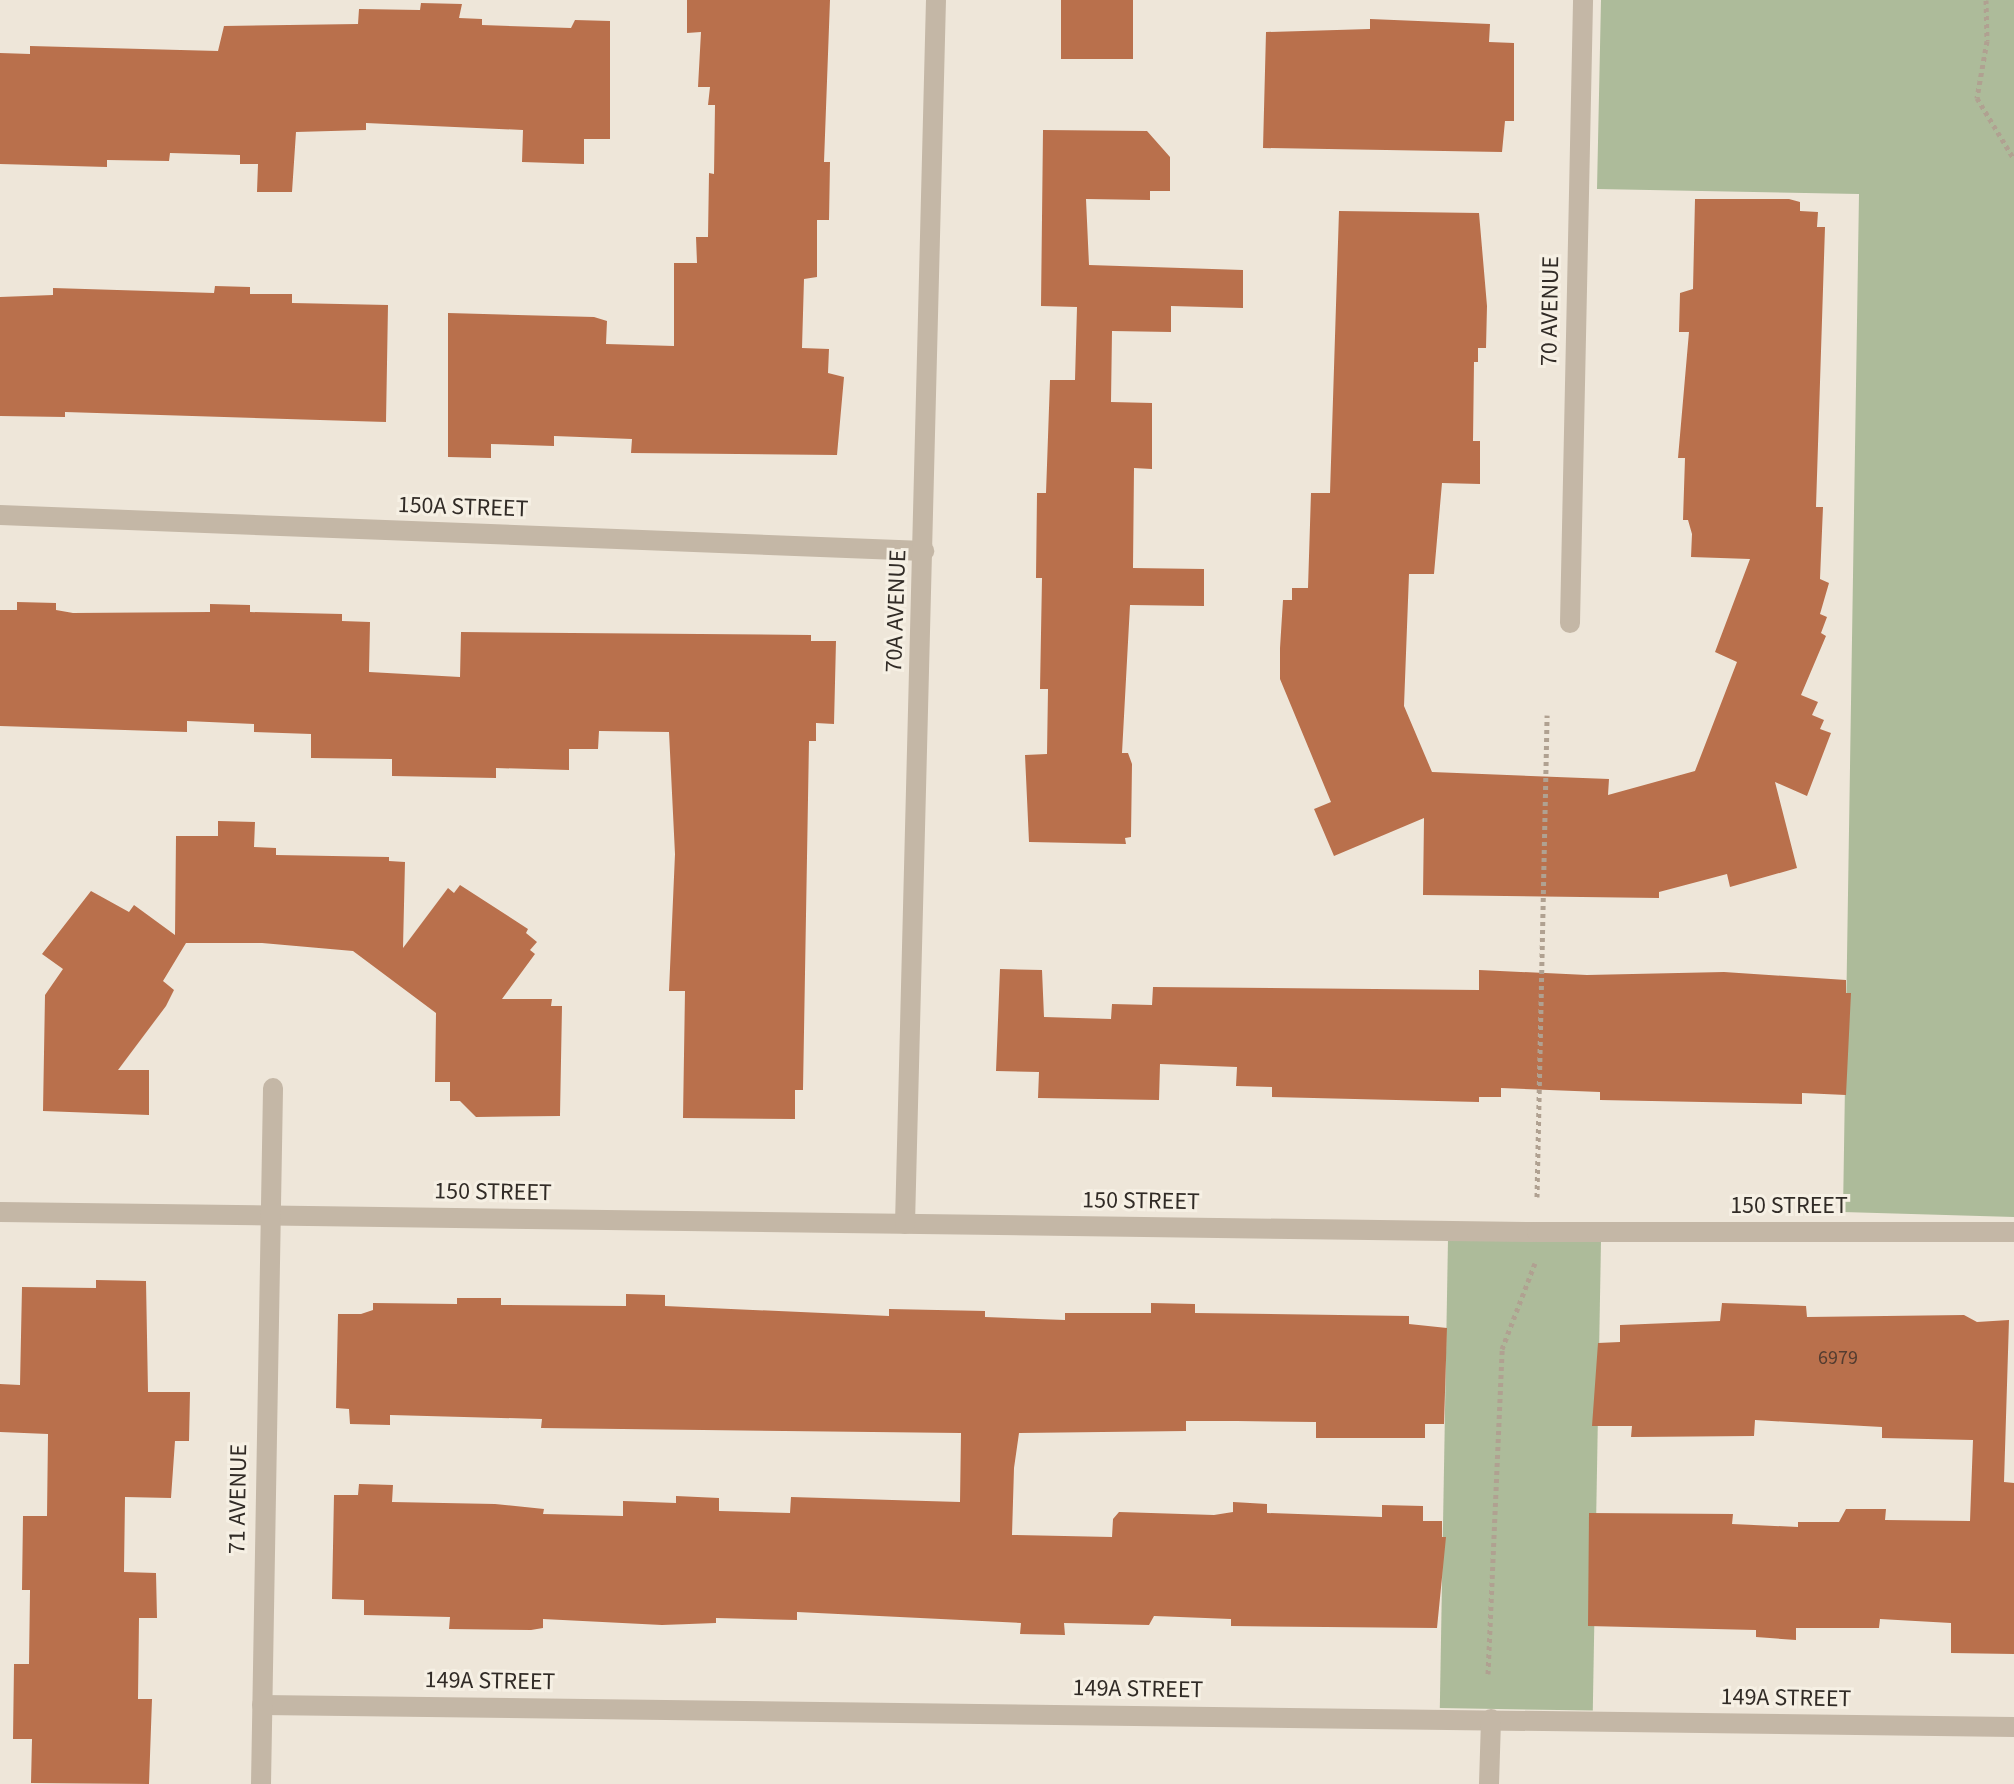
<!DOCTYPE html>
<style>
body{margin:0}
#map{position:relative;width:2014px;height:1784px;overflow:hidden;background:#eee6d9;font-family:"Source Sans 3",sans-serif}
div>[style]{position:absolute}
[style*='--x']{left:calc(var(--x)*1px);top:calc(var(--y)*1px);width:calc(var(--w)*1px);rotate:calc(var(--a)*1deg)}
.green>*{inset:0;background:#adbb9a;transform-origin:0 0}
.building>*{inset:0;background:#b9704c;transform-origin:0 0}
.path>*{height:5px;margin-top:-2.5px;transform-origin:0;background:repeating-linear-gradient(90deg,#b0a191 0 4px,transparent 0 8px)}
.street>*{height:20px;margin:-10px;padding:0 10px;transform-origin:10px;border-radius:10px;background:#c4b7a6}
span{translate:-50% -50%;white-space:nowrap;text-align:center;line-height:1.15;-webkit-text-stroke:6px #f6f0e4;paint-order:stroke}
.number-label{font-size:20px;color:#533c30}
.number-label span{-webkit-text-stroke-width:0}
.street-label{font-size:24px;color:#312b26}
</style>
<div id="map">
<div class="green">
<div style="clip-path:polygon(1601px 0,2014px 0,2014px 1217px,1843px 1212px,1859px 194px,1597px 189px)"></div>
<div style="left:1448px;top:1239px;width:153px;height:469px;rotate:1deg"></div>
</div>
<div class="building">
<div style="clip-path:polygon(687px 0,830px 0,824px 162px,830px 162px,829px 220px,817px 220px,817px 277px,804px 279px,802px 348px,829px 349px,828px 373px,844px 377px,837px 455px,631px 453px,632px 439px,554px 436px,554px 446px,491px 444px,491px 458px,448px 457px,448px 313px,594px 317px,607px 321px,606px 344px,674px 346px,674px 263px,697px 263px,696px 237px,708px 237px,709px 173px,714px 174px,715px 105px,708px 105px,710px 87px,698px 87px,701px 32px,687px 33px)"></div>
<div style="left:1061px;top:0;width:72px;height:59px"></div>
<div style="clip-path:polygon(421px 3px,462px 4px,459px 18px,482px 19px,482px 25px,571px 28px,575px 20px,610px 21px,610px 139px,584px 139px,584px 164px,522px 162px,523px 130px,366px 123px,366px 130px,296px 132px,292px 192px,257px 192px,258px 164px,240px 164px,240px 155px,170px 153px,169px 161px,107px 160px,107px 167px,0 164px,0 53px,30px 54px,30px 46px,218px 51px,224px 26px,358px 24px,359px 9px,420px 10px)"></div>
<div style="clip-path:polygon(1370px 19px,1490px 24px,1489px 42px,1514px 43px,1514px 121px,1505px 121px,1502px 152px,1263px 148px,1266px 32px,1370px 29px)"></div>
<div style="clip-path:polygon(1043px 130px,1147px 131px,1170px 157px,1170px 191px,1150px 191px,1150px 200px,1086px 199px,1089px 265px,1243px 270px,1243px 308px,1171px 306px,1171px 332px,1112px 331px,1111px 402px,1152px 403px,1152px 469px,1134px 468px,1133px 568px,1204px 569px,1204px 606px,1130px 605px,1122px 753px,1128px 753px,1132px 764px,1131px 837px,1125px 838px,1126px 844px,1029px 842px,1025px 755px,1047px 754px,1048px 689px,1040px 689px,1042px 578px,1036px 578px,1037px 493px,1046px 493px,1050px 380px,1075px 380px,1077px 307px,1041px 306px)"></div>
<div style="clip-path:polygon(1695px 199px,1789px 199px,1800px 202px,1800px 211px,1818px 212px,1817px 227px,1825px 227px,1816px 507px,1823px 507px,1820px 579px,1829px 583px,1820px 614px,1827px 617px,1821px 633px,1826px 636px,1801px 695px,1818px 702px,1812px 715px,1824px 720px,1820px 729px,1831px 733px,1807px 796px,1775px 782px,1797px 868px,1730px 887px,1727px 874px,1659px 892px,1659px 898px,1423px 895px,1424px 818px,1334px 856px,1314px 809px,1331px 802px,1280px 679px,1280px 648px,1283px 600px,1292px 600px,1292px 588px,1308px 588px,1311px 493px,1330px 493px,1339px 211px,1479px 213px,1487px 306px,1486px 348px,1478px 348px,1478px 362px,1474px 362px,1473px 441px,1480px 441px,1480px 484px,1442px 483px,1434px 574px,1409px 574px,1404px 706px,1432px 772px,1609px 779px,1608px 795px,1695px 771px,1737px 662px,1715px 652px,1750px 559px,1691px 557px,1692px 534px,1688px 520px,1683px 520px,1685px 458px,1678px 458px,1689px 332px,1679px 332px,1680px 293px,1693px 289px)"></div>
<div style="clip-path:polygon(215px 286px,250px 287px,250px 294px,292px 294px,292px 303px,388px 305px,386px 422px,65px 412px,65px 417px,0 416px,0 297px,53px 295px,53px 288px,214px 293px)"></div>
<div style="clip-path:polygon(17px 602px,56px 603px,56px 610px,73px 613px,210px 612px,210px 604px,250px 605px,250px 612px,342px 614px,342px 621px,370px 622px,369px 672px,460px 677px,461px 632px,811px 635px,811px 641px,836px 641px,834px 724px,816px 723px,816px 741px,809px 741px,803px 1090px,795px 1090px,795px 1119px,683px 1118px,685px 991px,669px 991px,675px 854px,669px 732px,599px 731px,598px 749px,569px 749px,569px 770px,496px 768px,496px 778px,392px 776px,392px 759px,311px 758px,311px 734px,254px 732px,254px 724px,187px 721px,187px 732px,0 726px,0 610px,17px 610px)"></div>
<div style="clip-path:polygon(218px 821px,255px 822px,254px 847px,276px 848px,276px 855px,389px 857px,389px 861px,405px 862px,403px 948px,448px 888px,454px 893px,460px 885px,528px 929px,526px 933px,537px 942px,530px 950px,535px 954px,502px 999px,552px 999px,551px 1006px,562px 1006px,560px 1116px,476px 1117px,460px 1101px,450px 1101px,450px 1082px,435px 1082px,436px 1013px,353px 951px,262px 943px,186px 943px,163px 981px,174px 990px,166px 1006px,118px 1070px,149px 1070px,149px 1115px,43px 1111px,45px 995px,63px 969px,42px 954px,91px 891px,129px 912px,134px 905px,175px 935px,176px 836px,218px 836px)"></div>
<div style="clip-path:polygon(1000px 969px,1042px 970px,1044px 1017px,1111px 1019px,1112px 1004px,1152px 1005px,1153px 987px,1479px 990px,1479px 970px,1587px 975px,1724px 972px,1846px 980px,1846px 993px,1851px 993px,1846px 1095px,1802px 1093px,1802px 1104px,1600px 1100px,1600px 1092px,1501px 1088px,1501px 1097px,1479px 1097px,1479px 1102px,1272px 1097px,1272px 1087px,1236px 1086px,1237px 1067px,1160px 1064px,1159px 1100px,1038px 1098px,1039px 1072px,996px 1071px)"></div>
<div style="clip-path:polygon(96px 1280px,146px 1281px,148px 1392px,190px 1392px,189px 1441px,175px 1441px,171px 1498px,125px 1497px,124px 1572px,156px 1573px,157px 1618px,139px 1618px,138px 1699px,152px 1699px,149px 1784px,31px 1783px,32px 1739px,13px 1739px,14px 1664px,29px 1664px,30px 1590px,22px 1590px,23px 1516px,47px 1516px,48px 1434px,0 1432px,0 1384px,20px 1385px,22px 1287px,96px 1288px)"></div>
<div style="clip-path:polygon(626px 1294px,665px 1295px,665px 1306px,889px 1316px,889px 1309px,985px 1311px,985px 1317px,1065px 1320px,1065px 1313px,1151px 1313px,1151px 1303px,1195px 1304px,1195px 1313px,1409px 1316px,1409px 1324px,1447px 1328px,1444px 1424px,1425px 1424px,1425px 1438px,1316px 1438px,1316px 1422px,1237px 1421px,1186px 1421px,1186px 1431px,1019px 1433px,1014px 1468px,1012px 1535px,1112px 1537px,1113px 1519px,1119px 1512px,1214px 1515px,1233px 1512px,1233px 1502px,1267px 1504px,1267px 1513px,1382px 1517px,1382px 1505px,1423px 1506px,1423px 1521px,1442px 1521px,1442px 1537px,1446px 1537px,1437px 1628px,1231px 1626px,1231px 1619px,1154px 1616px,1149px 1625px,1064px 1623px,1065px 1635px,1020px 1634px,1021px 1623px,797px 1612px,797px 1620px,716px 1618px,716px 1623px,662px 1625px,543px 1619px,543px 1628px,531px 1630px,449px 1629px,450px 1617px,364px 1615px,364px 1600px,332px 1599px,334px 1495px,358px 1495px,359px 1484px,393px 1485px,392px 1502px,495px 1504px,544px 1509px,543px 1514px,623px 1516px,623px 1501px,676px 1503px,676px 1496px,719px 1498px,719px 1511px,790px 1513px,791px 1497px,960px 1502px,961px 1433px,541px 1428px,542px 1419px,390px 1415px,390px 1425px,350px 1424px,349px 1409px,336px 1408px,338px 1314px,361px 1314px,373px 1310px,373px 1303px,457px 1304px,457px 1298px,501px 1298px,501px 1305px,626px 1306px)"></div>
<div style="clip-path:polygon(1722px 1303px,1806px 1306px,1807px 1317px,1964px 1315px,1977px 1322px,2009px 1320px,2004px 1482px,2014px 1483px,2014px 1654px,1951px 1653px,1951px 1623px,1880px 1619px,1879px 1628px,1796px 1628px,1796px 1640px,1756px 1637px,1756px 1630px,1588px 1626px,1589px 1513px,1733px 1514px,1732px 1524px,1798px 1527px,1798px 1522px,1839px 1522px,1846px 1509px,1886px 1509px,1885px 1520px,1970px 1521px,1973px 1440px,1882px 1438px,1882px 1427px,1755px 1420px,1754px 1436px,1631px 1437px,1632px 1426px,1592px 1426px,1598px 1343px,1620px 1342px,1620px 1325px,1720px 1321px)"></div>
</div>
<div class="path">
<div style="--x:1986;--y:0;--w:41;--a:88.6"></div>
<div style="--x:1987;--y:41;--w:58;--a:100"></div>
<div style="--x:1977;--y:98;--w:71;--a:58.8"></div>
<div style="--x:1537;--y:1197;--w:482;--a:-88.8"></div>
<div style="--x:1488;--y:1674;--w:325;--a:-87.5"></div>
<div style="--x:1502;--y:1349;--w:92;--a:-69"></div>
</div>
<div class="street">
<div style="--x:0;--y:515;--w:925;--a:2.23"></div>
<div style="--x:1570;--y:623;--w:623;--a:-88.8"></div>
<div style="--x:0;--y:1212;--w:1537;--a:0.75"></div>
<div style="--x:1537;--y:1232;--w:477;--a:0"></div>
<div style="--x:905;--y:1224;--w:1224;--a:-88.55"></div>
<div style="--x:262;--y:1705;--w:1752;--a:0.72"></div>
<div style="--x:261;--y:1784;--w:696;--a:-89.01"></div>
<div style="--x:1489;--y:1784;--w:65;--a:-88.2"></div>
</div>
<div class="number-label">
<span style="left:1838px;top:1358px">6979</span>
</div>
<div class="street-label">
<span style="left:1550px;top:311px;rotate:-89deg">70 AVENUE</span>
<span style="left:463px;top:507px;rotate:2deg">150A STREET</span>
<span style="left:896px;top:611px;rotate:-88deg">70A AVENUE</span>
<span style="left:493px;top:1192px;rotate:1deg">150 STREET</span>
<span style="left:1141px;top:1201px;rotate:1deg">150 STREET</span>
<span style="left:1789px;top:1206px">150 STREET</span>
<span style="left:238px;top:1499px;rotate:-89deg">71 AVENUE</span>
<span style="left:490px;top:1681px;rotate:1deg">149A STREET</span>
<span style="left:1138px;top:1689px;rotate:1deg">149A STREET</span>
<span style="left:1786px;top:1698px;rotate:1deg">149A STREET</span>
</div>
</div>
